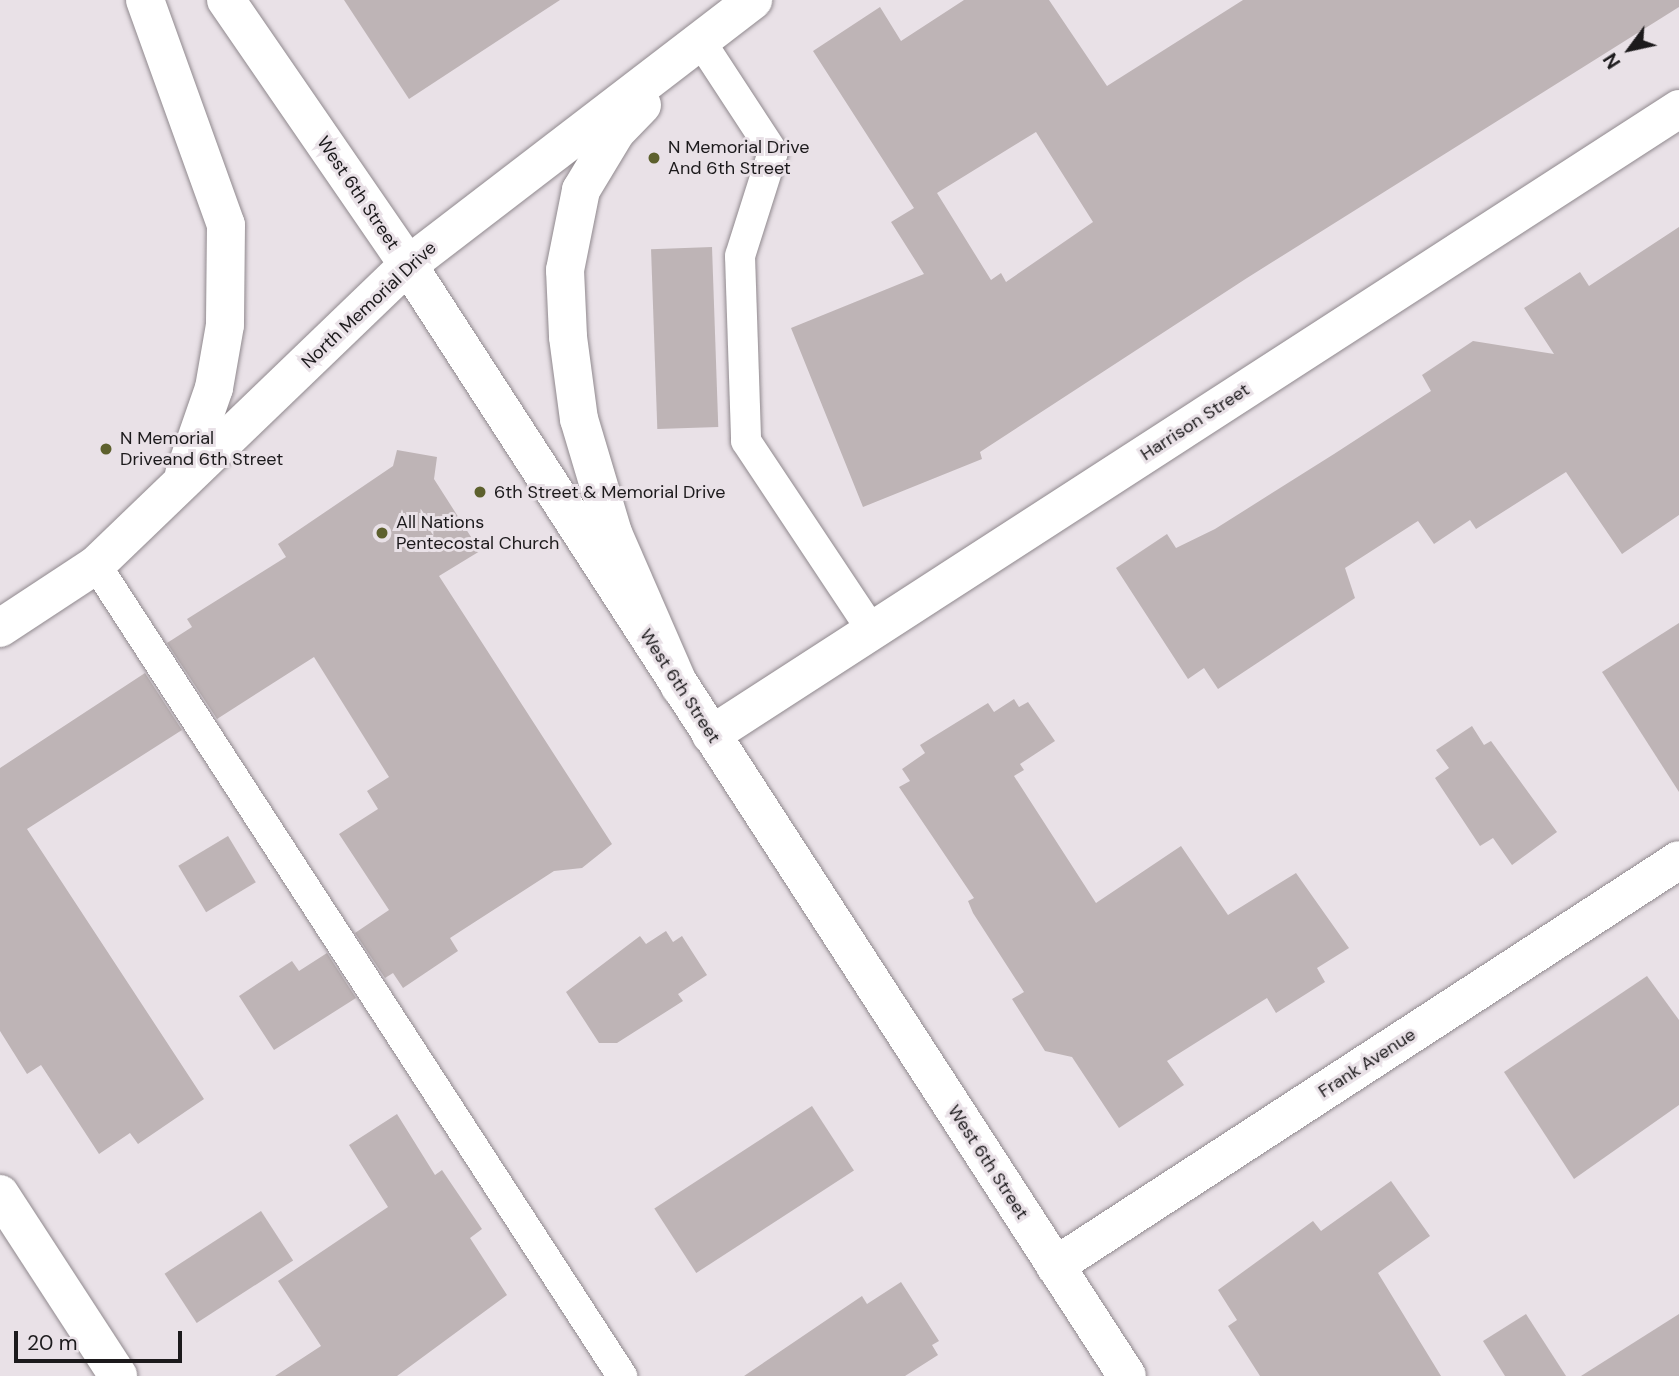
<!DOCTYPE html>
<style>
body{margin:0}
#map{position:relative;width:1679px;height:1376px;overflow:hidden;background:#e9e1e7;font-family:"DM Sans",sans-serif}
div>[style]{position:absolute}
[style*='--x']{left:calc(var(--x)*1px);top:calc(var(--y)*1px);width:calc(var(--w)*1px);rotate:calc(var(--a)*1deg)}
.building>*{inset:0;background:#beb4b6;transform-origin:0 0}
.roads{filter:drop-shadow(0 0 2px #90898e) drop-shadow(0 0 2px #90898e)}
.service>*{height:30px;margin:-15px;padding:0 15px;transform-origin:15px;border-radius:15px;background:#fff}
.minor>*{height:38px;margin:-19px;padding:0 19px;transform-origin:19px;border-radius:19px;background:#fff}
.tertiary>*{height:38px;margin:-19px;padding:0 19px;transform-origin:19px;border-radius:19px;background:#fff}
.secondary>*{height:38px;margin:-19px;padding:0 19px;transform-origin:19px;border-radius:19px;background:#fff}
.dots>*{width:19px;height:19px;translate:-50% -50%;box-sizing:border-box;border:4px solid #e9e1e7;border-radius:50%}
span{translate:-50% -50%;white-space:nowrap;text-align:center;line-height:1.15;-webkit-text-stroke:6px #e9e1e7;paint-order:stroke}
.poi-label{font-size:18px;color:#1c1a1c}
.left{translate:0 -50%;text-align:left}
.street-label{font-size:18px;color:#1c1a1c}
.north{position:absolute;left:1595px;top:14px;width:70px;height:70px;-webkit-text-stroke:5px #e9e1e7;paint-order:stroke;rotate:237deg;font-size:19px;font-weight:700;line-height:28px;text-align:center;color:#1c1a1c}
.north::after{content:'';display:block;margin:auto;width:24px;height:32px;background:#1c1a1c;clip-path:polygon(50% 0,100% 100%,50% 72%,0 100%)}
.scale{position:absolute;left:14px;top:1331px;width:168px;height:32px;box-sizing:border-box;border:4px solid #1c1a1c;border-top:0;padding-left:9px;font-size:21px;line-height:24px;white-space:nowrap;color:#1c1a1c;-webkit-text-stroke:5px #e9e1e7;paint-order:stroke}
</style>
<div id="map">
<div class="building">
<div style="clip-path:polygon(344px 0,560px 0,409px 99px)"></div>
<div style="clip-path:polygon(evenodd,964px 0,1049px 0,1107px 86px,1243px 0,1679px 0,1679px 7px,1247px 278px,980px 452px,982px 459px,863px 507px,791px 328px,924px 274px,891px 222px,914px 208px,813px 51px,880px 7px,901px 41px,964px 0,1036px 132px,1093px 222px,1006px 282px,1001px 273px,991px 280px,937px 193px,1036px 132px)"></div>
<div style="clip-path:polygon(1679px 227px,1679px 515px,1622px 554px,1566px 472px,1476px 529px,1470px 520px,1434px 544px,1418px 521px,1345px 568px,1355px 598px,1218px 689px,1204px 668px,1188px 679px,1116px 568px,1167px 534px,1176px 548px,1215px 529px,1334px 454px,1431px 391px,1422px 375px,1473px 341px,1554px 354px,1524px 308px,1580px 272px,1589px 286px)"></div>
<div style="left:712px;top:247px;width:180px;height:61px;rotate:88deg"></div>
<div style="clip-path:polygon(397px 450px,437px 457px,434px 479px,480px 551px,439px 576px,612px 844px,582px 868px,554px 871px,450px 938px,458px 951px,403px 988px,393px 973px,385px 978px,355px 933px,389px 910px,339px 834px,378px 809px,367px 791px,389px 777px,314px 657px,217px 719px,167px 643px,192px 627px,187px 619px,286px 557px,278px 544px,393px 466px)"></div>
<div style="clip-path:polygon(1679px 623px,1679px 792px,1602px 672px)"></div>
<div style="clip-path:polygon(145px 673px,182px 730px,27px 829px,204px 1099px,138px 1144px,130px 1133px,99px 1154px,41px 1065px,27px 1074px,0 1031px,0 768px)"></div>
<div style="clip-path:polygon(1014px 699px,1019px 707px,1028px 702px,1055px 741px,1020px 764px,1024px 770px,1014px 776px,1096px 903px,1181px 846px,1228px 915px,1296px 873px,1349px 948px,1317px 968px,1325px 982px,1276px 1013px,1267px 998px,1167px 1061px,1184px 1085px,1119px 1128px,1072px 1057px,1045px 1051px,1012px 999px,1024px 992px,973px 913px,968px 901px,974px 898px,899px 787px,910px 781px,902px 769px,925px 753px,920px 745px,988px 703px,994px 712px)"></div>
<div style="clip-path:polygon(1472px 726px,1484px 745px,1491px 741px,1557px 832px,1512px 865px,1493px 838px,1480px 846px,1435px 778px,1449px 768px,1436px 750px)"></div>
<div style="left:228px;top:836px;width:54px;height:58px;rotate:59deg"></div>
<div style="clip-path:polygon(666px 931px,673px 942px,682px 936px,707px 975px,678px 994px,683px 1001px,617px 1043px,599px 1043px,566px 992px,640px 936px,646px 944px)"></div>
<div style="clip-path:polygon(327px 953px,356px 998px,274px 1050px,239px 996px,292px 961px,299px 971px)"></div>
<div style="clip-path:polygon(1647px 976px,1679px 1020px,1679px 1105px,1574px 1179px,1504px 1072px)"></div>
<div style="left:812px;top:1106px;width:77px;height:188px;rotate:57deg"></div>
<div style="clip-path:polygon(397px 1114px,435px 1175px,442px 1170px,482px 1229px,470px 1238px,507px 1295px,397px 1376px,275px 1376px,321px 1346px,278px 1281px,388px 1207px,349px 1145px)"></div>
<div style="clip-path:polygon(1391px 1181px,1430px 1236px,1378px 1273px,1441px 1376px,1260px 1376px,1228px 1326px,1237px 1320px,1218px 1290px,1313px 1221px,1321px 1231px)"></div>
<div style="left:261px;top:1211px;width:59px;height:115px;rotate:57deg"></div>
<div style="clip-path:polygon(901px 1282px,939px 1341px,932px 1345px,938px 1355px,905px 1376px,744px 1376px,862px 1296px,867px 1304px)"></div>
<div style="clip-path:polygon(1526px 1314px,1566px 1376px,1505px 1376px,1483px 1341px)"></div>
<div style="clip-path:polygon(1679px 1314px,1679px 1376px,1581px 1376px)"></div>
</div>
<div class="roads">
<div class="service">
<div style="--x:701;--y:42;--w:131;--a:56.8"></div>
<div style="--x:773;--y:152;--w:109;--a:107.6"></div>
<div style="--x:740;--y:256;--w:185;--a:88.1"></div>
<div style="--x:746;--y:441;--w:228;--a:56.4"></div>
<div style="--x:96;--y:565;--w:967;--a:57.03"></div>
</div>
<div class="minor">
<div style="--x:711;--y:735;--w:1153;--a:-32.89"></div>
<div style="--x:0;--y:1194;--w:217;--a:57"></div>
<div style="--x:1055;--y:1266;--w:744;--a:-33.05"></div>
</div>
<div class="tertiary">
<div style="--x:226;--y:0;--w:321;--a:55.5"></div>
<div style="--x:408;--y:265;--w:1323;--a:57.09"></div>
</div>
<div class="secondary">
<div style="--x:145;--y:0;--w:239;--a:70.2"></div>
<div style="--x:226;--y:225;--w:100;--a:90.6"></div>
<div style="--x:225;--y:325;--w:64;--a:99.9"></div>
<div style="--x:214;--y:388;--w:91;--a:109.2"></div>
<div style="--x:642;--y:105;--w:37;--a:134"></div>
<div style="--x:616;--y:132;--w:68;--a:121.1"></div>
<div style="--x:581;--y:190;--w:82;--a:101.3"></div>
<div style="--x:565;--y:270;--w:67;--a:87.4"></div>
<div style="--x:568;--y:337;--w:83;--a:82.4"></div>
<div style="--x:579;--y:419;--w:119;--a:73.4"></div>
<div style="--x:613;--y:533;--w:168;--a:66.5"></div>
<div style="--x:0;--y:628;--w:115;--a:-33.3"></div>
<div style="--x:96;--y:565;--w:433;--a:-43.9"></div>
<div style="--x:408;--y:265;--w:435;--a:-37.5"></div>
</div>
</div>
<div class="dots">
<div style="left:654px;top:158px;background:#5d602d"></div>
<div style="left:106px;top:449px;background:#5d602d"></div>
<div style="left:480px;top:492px;background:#5d602d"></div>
<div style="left:382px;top:533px;background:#5d602d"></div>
</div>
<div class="poi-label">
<span class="left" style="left:668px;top:158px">N Memorial Drive<br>And 6th Street</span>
<span class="left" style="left:120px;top:449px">N Memorial<br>Driveand 6th Street</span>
<span class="left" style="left:494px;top:492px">6th Street &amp; Memorial Drive</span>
<span class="left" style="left:396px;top:533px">All Nations<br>Pentecostal Church</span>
</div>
<div class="street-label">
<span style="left:358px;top:193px;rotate:56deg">West 6th Street</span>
<span style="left:369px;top:305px;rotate:-43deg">North Memorial Drive</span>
<span style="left:1195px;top:422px;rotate:-33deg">Harrison Street</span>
<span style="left:680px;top:686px;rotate:57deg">West 6th Street</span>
<span style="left:1367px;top:1063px;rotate:-33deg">Frank Avenue</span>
<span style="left:988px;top:1162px;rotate:57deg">West 6th Street</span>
</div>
<div class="north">N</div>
<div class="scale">20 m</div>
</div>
